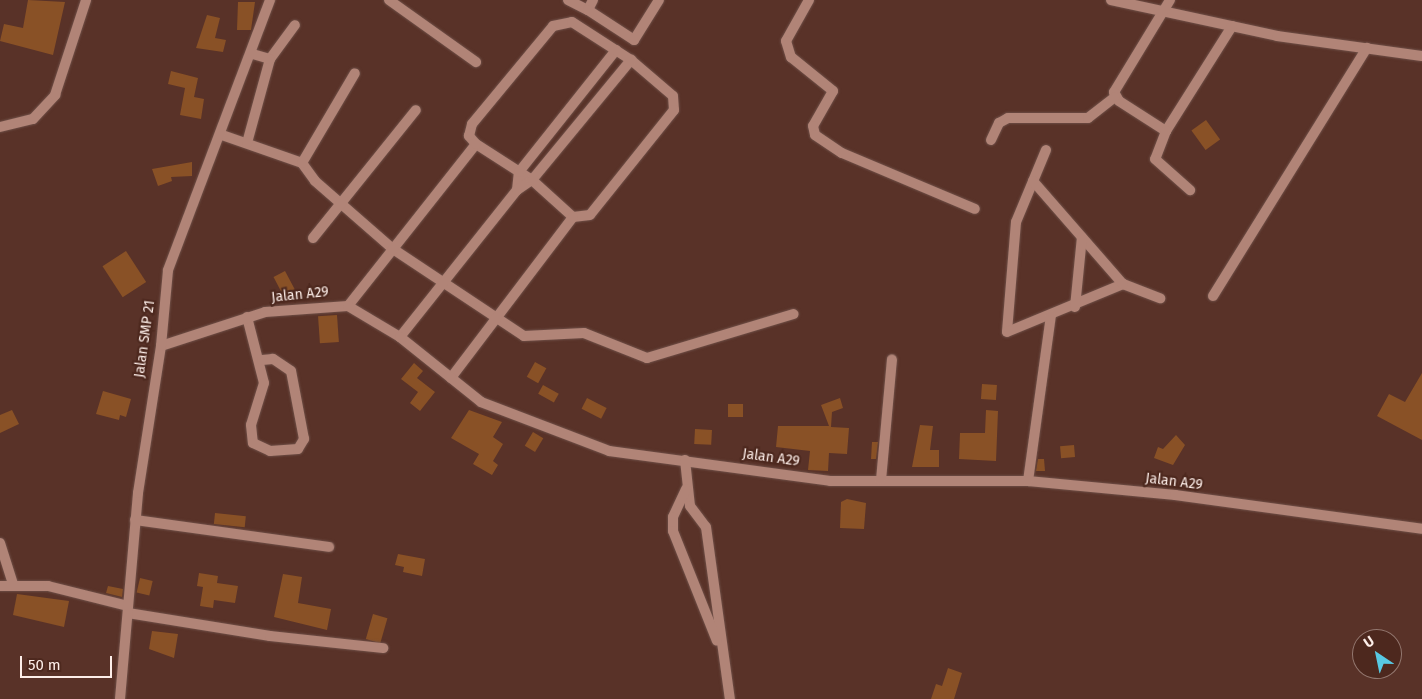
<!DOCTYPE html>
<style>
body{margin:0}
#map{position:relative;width:1422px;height:699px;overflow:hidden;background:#593228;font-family:"Fira Sans",sans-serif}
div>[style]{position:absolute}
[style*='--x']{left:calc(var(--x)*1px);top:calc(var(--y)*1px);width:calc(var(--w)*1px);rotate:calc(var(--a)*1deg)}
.building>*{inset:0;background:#895126;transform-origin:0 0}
.roads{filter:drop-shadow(0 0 1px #6f5048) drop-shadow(0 0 1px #6f5048)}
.street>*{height:10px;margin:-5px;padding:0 5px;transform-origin:5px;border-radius:5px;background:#b18477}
span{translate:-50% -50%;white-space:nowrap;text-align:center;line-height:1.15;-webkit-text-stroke:4.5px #4d281e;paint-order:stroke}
.street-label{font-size:14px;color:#fdeee9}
.north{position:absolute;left:1352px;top:629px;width:50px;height:50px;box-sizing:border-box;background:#4d281e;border:1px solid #93776f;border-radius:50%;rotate:326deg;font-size:14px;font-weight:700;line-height:20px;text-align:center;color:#fdeee9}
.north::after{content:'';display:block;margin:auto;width:18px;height:22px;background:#58c9e3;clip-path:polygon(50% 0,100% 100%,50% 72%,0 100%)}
.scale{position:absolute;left:20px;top:656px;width:92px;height:22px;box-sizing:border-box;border:2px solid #fdeee9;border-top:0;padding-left:6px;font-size:15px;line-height:18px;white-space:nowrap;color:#fdeee9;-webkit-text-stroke:4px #4d281e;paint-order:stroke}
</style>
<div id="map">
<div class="building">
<div style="clip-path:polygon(28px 0,65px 2px,53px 55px,0 41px,4px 24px,23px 28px)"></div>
<div style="clip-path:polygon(238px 2px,255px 2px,251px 30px,237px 30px)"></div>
<div style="clip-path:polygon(207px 15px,220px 18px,215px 38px,226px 40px,223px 52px,196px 48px)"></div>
<div style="clip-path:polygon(171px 71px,198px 78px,194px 97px,204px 99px,201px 119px,180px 115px,185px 88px,168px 84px)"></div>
<div style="left:1206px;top:120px;width:24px;height:18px;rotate:54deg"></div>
<div style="clip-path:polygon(192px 162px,192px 176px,171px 177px,172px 181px,158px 186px,152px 169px)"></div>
<div style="left:126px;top:251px;width:37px;height:28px;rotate:57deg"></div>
<div style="left:285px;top:271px;width:21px;height:13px;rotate:62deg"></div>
<div style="left:337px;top:315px;width:27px;height:19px;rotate:86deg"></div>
<div style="left:535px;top:362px;width:13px;height:17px;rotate:29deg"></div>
<div style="clip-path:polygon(414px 363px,423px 371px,417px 378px,435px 392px,420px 411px,410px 403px,418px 392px,401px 379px)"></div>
<div style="clip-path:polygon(1422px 373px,1422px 440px,1377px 416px,1389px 394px,1405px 402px)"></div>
<div style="left:982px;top:384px;width:15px;height:15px;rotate:4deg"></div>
<div style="left:543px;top:385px;width:18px;height:10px;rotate:29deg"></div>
<div style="clip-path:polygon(103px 391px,131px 399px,126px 417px,120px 415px,119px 420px,96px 414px)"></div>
<div style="left:587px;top:398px;width:22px;height:12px;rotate:27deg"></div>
<div style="clip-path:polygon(840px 398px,843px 408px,832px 412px,831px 427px,849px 428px,847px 454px,829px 453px,828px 471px,808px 470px,810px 451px,776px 447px,778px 426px,829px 426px,821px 405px)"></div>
<div style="left:728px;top:404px;width:15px;height:13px"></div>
<div style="clip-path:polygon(12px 410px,19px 424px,0 433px,0 415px)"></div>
<div style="clip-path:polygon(469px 410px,502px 422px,493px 437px,503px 444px,493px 461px,498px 465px,492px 475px,473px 464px,479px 454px,451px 438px)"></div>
<div style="clip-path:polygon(986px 410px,998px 411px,996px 461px,959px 459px,960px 433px,985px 433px)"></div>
<div style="clip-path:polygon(920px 425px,933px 426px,930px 450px,939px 450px,939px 467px,912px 467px)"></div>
<div style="left:695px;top:429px;width:17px;height:15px;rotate:3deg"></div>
<div style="left:533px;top:432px;width:12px;height:16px;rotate:31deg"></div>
<div style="clip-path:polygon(1176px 435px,1185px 445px,1173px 465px,1154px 458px,1158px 447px,1163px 449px)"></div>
<div style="clip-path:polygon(872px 442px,878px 442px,876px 459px,871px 459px)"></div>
<div style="left:1074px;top:445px;width:12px;height:14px;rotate:85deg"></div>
<div style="clip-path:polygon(1038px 459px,1044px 459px,1045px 471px,1036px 471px)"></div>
<div style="clip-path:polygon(847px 499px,866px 503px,864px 529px,840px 528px,841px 502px)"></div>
<div style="left:215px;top:513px;width:31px;height:11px;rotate:6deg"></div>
<div style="clip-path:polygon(398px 554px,425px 559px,422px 576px,403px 572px,404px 567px,395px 565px)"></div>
<div style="clip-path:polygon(199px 573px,218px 576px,217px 583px,238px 586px,235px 603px,214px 600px,213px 608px,200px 606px,203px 587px,197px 586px)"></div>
<div style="clip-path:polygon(283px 574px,302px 577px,298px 603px,331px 609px,327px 630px,274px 617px)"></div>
<div style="left:140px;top:578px;width:13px;height:15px;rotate:13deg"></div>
<div style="clip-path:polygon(108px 586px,123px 589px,122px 597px,106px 593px)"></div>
<div style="clip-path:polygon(17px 594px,69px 601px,64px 627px,13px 615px)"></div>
<div style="left:373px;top:614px;width:15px;height:26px;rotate:16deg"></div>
<div style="clip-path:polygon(152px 631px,178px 634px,174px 658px,149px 649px)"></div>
<div style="clip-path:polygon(948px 668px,962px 673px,954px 699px,931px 699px,936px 684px,942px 686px)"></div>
</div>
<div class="roads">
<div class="street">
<div style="--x:389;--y:0;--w:107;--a:35.5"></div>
<div style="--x:568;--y:0;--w:22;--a:27"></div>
<div style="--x:593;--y:0;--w:11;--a:117"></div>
<div style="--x:588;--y:10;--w:55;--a:33.1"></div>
<div style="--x:634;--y:40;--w:47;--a:-58"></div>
<div style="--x:809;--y:0;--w:47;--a:119.3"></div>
<div style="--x:786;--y:41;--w:17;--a:73"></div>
<div style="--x:791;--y:57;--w:54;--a:39"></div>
<div style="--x:833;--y:91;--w:40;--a:119.7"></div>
<div style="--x:813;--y:126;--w:9;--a:77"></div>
<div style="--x:815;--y:135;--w:32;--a:34"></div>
<div style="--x:842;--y:153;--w:144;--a:22.8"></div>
<div style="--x:1111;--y:0;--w:170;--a:12.2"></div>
<div style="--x:1277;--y:36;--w:146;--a:7.9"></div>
<div style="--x:1170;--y:0;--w:108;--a:121.3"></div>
<div style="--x:1114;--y:92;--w:10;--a:61"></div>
<div style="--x:1119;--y:101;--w:56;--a:32.6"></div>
<div style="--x:1166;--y:131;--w:124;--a:-57.8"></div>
<div style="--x:270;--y:59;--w:42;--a:-53.7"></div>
<div style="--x:0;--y:127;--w:34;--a:-14"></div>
<div style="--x:33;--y:119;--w:33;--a:-47"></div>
<div style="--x:55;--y:95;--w:100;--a:-71.9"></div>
<div style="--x:1166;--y:131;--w:30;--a:111"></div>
<div style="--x:1155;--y:159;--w:47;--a:41.5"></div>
<div style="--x:222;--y:135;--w:85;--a:19.3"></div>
<div style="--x:302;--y:163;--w:22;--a:54"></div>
<div style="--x:315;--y:181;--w:103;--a:41.1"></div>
<div style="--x:393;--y:249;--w:157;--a:33.6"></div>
<div style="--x:524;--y:336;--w:60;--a:-2.9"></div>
<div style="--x:584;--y:333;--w:68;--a:21.6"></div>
<div style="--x:647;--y:358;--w:153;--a:-16.7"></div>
<div style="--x:991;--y:140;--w:19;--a:-65"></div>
<div style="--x:999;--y:123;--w:10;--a:-29"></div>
<div style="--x:1008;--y:118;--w:80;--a:0"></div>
<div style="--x:1088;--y:118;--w:34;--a:-38"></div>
<div style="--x:247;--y:143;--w:87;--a:-74.7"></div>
<div style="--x:270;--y:59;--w:19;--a:-164"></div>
<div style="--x:476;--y:144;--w:67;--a:32.7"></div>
<div style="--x:532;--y:180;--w:55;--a:42.1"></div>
<div style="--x:1046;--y:150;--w:78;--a:112.6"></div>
<div style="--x:1016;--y:222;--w:110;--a:94.7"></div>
<div style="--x:1007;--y:332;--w:126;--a:-22.5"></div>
<div style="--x:1123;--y:284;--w:40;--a:21"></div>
<div style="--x:302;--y:163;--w:104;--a:-59.5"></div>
<div style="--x:1033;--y:181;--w:137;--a:48.9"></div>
<div style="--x:517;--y:190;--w:18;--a:-84"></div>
<div style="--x:519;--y:172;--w:156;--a:-51.5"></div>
<div style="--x:313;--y:238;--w:164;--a:-51.2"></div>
<div style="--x:1213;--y:296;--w:292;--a:-58.2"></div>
<div style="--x:348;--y:306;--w:206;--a:-51.7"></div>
<div style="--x:476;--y:144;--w:11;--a:-131"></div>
<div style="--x:469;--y:136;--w:12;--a:-76"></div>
<div style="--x:472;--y:124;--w:127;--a:-50.4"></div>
<div style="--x:553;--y:26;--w:19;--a:-12"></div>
<div style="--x:572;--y:22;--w:70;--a:32.8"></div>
<div style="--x:631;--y:60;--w:55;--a:40.6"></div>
<div style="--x:673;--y:96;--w:14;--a:86"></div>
<div style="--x:674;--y:110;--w:134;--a:128.7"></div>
<div style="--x:590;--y:215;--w:17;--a:173"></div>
<div style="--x:573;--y:217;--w:202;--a:127.2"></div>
<div style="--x:1075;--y:307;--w:70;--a:-84.3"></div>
<div style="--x:247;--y:317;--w:68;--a:75.6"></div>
<div style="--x:264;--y:383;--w:44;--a:107.2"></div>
<div style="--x:251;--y:425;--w:18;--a:84"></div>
<div style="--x:253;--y:443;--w:19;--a:25"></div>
<div style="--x:270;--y:451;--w:28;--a:-4"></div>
<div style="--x:298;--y:449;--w:12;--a:-59"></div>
<div style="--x:304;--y:439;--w:69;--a:-100.8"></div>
<div style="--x:291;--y:371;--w:22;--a:-146"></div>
<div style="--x:273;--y:359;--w:11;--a:175"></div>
<div style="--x:400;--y:337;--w:188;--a:-51.5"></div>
<div style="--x:517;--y:190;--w:18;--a:-34"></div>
<div style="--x:532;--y:180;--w:156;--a:-50.5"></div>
<div style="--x:161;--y:346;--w:109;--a:-18.1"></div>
<div style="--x:265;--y:312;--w:83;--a:-4.1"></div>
<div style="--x:348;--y:306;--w:61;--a:30.8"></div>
<div style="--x:400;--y:337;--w:104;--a:38.7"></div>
<div style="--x:481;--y:402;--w:137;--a:20.9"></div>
<div style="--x:609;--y:451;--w:223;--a:7.7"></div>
<div style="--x:830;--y:481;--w:198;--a:0"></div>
<div style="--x:1028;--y:481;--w:148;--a:5.4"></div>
<div style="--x:1175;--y:495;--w:249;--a:7.8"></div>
<div style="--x:685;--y:460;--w:46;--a:83.8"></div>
<div style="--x:690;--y:506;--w:26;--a:53"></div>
<div style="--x:706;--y:527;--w:174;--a:82.1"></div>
<div style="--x:881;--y:480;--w:121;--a:-84.8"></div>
<div style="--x:1028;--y:481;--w:167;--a:-82.1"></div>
<div style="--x:686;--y:489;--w:31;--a:115"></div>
<div style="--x:673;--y:517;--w:14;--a:90"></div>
<div style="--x:673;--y:531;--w:118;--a:68.2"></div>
<div style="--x:135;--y:520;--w:196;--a:7.9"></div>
<div style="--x:0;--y:543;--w:43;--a:72.4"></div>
<div style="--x:0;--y:586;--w:48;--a:0"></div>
<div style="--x:48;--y:586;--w:82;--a:14"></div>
<div style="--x:128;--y:613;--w:144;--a:9.2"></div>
<div style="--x:270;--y:636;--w:114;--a:6.1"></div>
<div style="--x:120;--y:699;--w:207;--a:-85"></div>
<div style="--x:138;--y:493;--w:149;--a:-81.1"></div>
<div style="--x:161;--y:346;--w:76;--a:-84.7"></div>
<div style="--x:168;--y:270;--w:289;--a:-69.3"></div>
</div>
</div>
<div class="street-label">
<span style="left:300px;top:295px;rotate:-6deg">Jalan A29</span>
<span style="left:145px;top:339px;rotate:-82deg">Jalan SMP 21</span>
<span style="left:771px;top:458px;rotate:8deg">Jalan A29</span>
<span style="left:1174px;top:482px;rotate:7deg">Jalan A29</span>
</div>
<div class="north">U</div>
<div class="scale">50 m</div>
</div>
